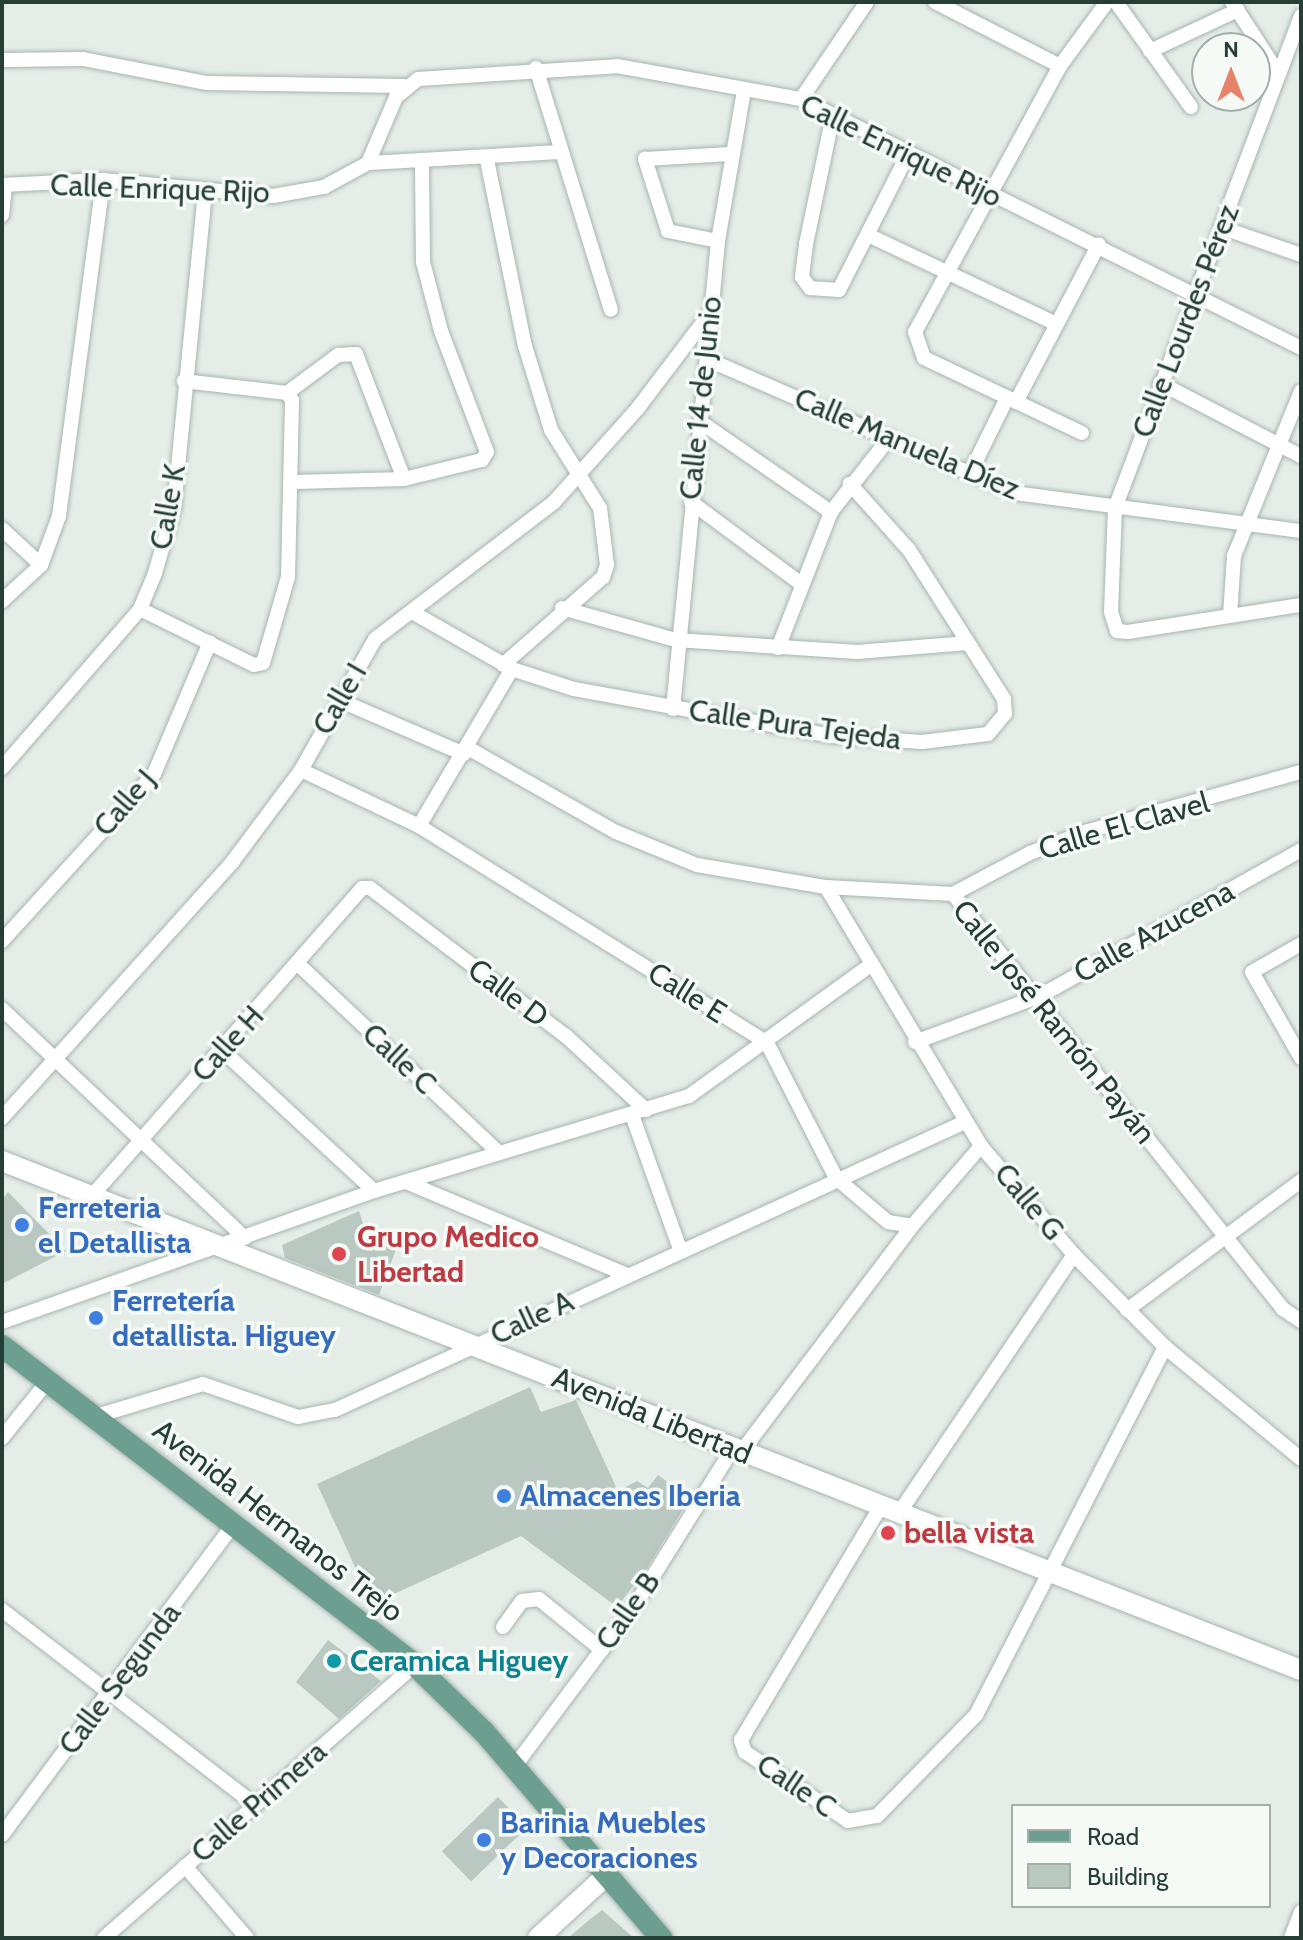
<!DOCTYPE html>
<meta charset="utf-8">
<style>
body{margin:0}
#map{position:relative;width:1303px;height:1940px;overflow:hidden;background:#e5ede9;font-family:Cabin,sans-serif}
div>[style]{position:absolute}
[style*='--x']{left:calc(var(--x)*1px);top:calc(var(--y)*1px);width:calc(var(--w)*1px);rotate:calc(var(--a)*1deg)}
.building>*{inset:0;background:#bac8c2;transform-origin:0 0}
.roads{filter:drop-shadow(0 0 2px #a8b5b0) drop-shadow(0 0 2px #a8b5b0)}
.street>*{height:14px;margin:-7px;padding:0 7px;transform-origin:7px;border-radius:7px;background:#fff}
.secondary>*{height:20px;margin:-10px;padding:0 10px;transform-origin:10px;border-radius:10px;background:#fff}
.primary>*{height:22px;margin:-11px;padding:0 11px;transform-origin:11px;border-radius:11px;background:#6d9f90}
.dots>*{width:22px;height:22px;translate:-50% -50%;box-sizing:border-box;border:4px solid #f5faf7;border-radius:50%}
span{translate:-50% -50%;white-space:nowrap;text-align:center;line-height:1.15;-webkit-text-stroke:7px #f5faf7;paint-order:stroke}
.street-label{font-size:30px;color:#253e36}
.shop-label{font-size:30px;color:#366cbe;font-weight:700}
.left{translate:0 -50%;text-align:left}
.health-label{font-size:30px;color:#be3a42;font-weight:700}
.culture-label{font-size:30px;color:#0d838f;font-weight:700}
.frame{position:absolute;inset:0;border:4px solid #253e36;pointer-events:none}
.legend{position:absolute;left:1011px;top:1804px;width:260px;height:104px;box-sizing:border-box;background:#f5faf7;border:2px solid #a2afaa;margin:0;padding:10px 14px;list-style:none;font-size:24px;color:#253e36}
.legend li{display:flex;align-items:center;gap:16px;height:40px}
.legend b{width:40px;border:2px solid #a2afaa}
.north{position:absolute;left:1191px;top:32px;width:80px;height:80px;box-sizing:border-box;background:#f5faf7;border:2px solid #a2afaa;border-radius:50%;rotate:0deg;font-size:22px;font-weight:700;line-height:32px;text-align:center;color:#253e36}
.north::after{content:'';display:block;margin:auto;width:28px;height:36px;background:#e78369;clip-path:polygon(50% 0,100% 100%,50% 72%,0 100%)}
</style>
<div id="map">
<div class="building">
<div style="clip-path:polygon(8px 1192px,66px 1251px,2px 1284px,2px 1200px)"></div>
<div style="clip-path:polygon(359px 1211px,366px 1233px,398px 1244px,379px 1295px,285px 1258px,282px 1245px)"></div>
<div style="clip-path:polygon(530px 1387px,541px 1412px,576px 1400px,618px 1491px,637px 1481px,648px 1488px,658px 1475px,690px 1498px,647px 1568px,617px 1607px,521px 1536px,372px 1604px,317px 1484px)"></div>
<div style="clip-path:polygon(328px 1640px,381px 1681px,339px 1719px,296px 1682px)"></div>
<div style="left:498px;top:1797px;width:42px;height:78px;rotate:46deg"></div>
<div style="clip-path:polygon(602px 1910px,634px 1938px,568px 1938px,589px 1920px)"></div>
</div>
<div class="roads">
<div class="street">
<div style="--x:935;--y:2;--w:140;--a:27.1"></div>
<div style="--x:1116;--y:2;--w:129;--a:54.5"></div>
<div style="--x:1232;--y:2;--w:86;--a:56.9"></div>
<div style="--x:1301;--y:16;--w:526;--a:110.71"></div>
<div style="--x:1115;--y:508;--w:104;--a:92.2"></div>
<div style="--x:1111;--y:612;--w:20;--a:72"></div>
<div style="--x:1117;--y:631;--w:11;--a:5"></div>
<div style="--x:1128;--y:632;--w:175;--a:-8.9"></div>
<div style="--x:1150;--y:51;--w:97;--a:-25"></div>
<div style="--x:2;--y:60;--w:81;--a:-0.7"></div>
<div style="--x:83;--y:59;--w:125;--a:11"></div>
<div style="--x:206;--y:83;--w:198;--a:0.9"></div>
<div style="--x:536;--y:68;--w:253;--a:72.8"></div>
<div style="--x:801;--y:99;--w:117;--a:-55.8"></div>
<div style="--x:833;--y:115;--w:132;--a:101.8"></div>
<div style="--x:806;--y:244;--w:33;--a:97"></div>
<div style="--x:802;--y:277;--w:14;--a:54"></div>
<div style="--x:810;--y:288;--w:29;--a:4"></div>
<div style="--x:839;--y:290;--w:153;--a:-63.1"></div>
<div style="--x:487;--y:160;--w:190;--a:78.5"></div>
<div style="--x:525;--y:346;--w:88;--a:72.8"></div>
<div style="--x:551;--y:430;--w:92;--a:57.9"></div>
<div style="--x:600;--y:508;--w:57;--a:83"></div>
<div style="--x:607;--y:565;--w:13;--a:108"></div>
<div style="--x:603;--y:577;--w:133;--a:138.7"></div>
<div style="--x:368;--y:163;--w:193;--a:-3.3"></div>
<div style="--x:2;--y:185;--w:101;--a:-2.8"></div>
<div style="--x:103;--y:180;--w:171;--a:5.4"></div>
<div style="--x:273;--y:196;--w:52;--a:-10"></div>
<div style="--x:324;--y:187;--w:50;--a:-28.6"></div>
<div style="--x:368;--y:163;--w:72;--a:-67"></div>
<div style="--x:396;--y:97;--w:28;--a:-39"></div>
<div style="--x:418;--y:79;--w:199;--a:-3.7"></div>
<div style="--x:617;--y:66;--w:187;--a:10.2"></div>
<div style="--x:801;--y:99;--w:559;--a:26.47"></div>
<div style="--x:2;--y:215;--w:30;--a:-84"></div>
<div style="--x:1223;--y:228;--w:83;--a:19.1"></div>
<div style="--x:868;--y:235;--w:208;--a:25.3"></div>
<div style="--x:718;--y:241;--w:51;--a:-168.7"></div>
<div style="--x:668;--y:231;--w:76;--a:-107.7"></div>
<div style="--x:645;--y:159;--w:85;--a:-3.4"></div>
<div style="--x:709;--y:360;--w:334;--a:23.5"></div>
<div style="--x:1015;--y:493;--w:289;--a:7.6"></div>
<div style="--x:1160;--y:383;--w:159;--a:27.4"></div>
<div style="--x:287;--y:393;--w:64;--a:-36.7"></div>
<div style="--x:338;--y:355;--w:18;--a:-3"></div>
<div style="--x:356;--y:354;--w:134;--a:69"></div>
<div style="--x:1016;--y:402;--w:178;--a:-62.3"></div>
<div style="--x:702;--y:423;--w:157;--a:34.6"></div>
<div style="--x:1082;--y:433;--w:175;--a:-154.6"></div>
<div style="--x:924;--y:358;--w:28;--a:-109"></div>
<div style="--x:915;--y:332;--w:303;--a:-61.4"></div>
<div style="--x:1060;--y:66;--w:79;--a:-53.7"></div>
<div style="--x:970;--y:473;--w:84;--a:-63.7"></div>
<div style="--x:294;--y:482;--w:110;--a:-1.6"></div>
<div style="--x:404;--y:479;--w:80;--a:-13.7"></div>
<div style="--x:482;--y:460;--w:9;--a:-58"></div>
<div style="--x:487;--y:452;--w:129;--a:-110.8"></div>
<div style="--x:441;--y:331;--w:71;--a:-104.6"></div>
<div style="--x:423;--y:262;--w:99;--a:-90.6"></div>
<div style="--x:691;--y:502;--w:136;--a:36.6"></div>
<div style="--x:2;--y:529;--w:53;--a:42.7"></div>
<div style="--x:2;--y:601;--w:53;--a:-42.7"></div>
<div style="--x:41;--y:565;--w:52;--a:-69.8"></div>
<div style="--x:59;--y:516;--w:339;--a:-82.5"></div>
<div style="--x:562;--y:608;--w:118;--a:15.7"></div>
<div style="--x:676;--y:640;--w:181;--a:3.8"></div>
<div style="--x:857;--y:652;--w:111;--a:-4.6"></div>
<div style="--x:140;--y:609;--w:127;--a:26.2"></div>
<div style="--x:254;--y:665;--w:9;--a:-13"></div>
<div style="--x:263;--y:663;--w:90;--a:-73.8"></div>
<div style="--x:288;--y:577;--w:177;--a:-88.7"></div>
<div style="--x:292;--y:400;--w:9;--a:-126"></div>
<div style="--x:287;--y:393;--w:104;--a:-173.4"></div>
<div style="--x:412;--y:612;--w:115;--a:29.7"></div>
<div style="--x:512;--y:669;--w:65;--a:17.9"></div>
<div style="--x:574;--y:689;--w:263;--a:10.3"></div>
<div style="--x:833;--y:736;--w:89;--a:3.9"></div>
<div style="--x:922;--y:742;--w:66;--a:-6.9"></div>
<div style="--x:988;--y:734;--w:26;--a:-50"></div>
<div style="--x:1005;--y:714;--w:15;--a:-94"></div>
<div style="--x:1004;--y:699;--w:177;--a:-122.5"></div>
<div style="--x:909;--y:550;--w:89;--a:-131.8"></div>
<div style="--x:1230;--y:616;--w:60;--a:-86.2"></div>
<div style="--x:1234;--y:556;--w:178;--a:-67.9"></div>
<div style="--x:778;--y:648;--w:146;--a:-68.7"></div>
<div style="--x:831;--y:512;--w:95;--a:-51.8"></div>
<div style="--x:339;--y:700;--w:136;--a:23.4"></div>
<div style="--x:673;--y:709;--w:470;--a:-84.5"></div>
<div style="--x:718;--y:241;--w:153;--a:-80.2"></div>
<div style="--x:468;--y:748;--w:170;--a:29.6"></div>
<div style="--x:616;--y:832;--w:87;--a:22.2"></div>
<div style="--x:697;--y:865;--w:131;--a:9.7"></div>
<div style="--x:826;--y:887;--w:127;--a:3.2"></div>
<div style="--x:953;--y:894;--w:530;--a:51.51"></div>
<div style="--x:1283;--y:1309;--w:22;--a:34"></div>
<div style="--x:2;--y:768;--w:211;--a:-49"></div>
<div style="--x:140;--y:609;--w:39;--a:-67"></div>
<div style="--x:155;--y:573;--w:68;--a:-73.7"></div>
<div style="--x:174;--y:508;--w:318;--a:-84.4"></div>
<div style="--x:301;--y:770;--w:131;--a:25.4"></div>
<div style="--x:419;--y:826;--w:410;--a:31.9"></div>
<div style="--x:767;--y:1043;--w:152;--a:62.9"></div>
<div style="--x:836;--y:1178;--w:68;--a:40.2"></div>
<div style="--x:888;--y:1222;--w:24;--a:9"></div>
<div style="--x:912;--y:1226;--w:106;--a:-49.2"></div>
<div style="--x:419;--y:826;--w:182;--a:-59.4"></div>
<div style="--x:826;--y:887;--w:302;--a:59.1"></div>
<div style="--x:981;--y:1146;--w:143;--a:49.5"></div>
<div style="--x:1074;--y:1255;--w:129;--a:45.3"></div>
<div style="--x:1165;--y:1347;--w:176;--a:39.5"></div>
<div style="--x:953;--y:894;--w:87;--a:-28"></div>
<div style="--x:1030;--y:853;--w:62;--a:-20.8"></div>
<div style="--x:1088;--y:831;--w:221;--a:-15.5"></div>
<div style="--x:2;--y:941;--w:226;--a:-47.7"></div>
<div style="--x:154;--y:774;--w:143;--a:-67"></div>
<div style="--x:1301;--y:944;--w:56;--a:150.3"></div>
<div style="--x:1252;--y:972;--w:99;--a:60.3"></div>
<div style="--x:299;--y:965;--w:274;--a:43.2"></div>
<div style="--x:2;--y:1009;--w:334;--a:43.3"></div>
<div style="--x:915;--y:1042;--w:133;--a:-20.2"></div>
<div style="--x:1040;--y:996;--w:299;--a:-29.2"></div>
<div style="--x:223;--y:1051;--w:206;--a:42.8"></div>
<div style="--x:632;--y:1115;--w:142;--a:70.3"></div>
<div style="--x:2;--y:1118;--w:346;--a:-48"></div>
<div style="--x:233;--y:861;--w:114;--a:-53.2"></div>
<div style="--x:301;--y:770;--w:150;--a:-60.5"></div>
<div style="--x:375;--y:639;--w:225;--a:-37.4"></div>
<div style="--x:554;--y:502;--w:126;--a:-48.2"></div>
<div style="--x:638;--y:408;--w:119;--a:-52.8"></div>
<div style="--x:406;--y:1182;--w:238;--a:22.8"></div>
<div style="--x:90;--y:1198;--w:412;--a:-48.7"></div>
<div style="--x:362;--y:888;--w:8;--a:0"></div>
<div style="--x:370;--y:888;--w:246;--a:37.1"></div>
<div style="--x:566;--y:1036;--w:109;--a:42.8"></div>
<div style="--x:1127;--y:1310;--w:217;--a:-36.6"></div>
<div style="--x:2;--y:1322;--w:394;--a:-19.4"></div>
<div style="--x:374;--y:1191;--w:329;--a:-16.8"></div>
<div style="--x:689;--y:1096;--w:222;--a:-35.8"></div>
<div style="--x:93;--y:1417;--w:115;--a:-16.7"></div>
<div style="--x:203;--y:1384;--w:101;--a:19.2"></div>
<div style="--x:298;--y:1417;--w:38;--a:-11"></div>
<div style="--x:335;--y:1410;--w:690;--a:-24.56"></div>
<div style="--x:2;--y:1438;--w:73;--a:-51.1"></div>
<div style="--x:742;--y:1451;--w:282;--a:-52.9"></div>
<div style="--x:881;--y:1506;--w:273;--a:120.9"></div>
<div style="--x:741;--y:1740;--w:13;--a:72"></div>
<div style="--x:745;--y:1752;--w:124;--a:33.8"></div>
<div style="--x:848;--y:1821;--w:29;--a:-10"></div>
<div style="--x:877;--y:1816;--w:141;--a:-45.6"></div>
<div style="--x:976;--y:1715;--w:414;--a:-62.8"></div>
<div style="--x:899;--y:1513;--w:312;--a:-55.9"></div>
<div style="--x:2;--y:1610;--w:319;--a:37.6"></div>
<div style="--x:503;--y:1627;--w:32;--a:-54"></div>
<div style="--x:522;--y:1601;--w:17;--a:-7"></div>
<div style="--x:539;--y:1599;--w:81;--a:39"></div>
<div style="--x:514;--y:1767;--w:202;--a:-53.2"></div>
<div style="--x:635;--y:1605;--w:185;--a:-58"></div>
<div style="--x:2;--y:1835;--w:390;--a:-53.3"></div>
<div style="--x:185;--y:1866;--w:95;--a:49.3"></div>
<div style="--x:104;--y:1938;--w:414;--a:-41.3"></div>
<div style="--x:1291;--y:1938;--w:28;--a:-69"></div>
</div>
<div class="secondary">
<div style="--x:2;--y:1161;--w:1395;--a:21.4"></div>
<div style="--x:538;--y:1938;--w:95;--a:-42.4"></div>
</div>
<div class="primary">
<div style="--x:2;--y:1346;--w:522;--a:37.68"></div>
<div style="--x:415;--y:1665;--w:96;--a:44.2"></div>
<div style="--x:484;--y:1732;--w:272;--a:49.3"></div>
</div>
</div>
<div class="dots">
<div style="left:22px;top:1225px;background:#3f7fe0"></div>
<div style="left:339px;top:1254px;background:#e0444e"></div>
<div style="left:96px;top:1318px;background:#3f7fe0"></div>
<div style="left:504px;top:1496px;background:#3f7fe0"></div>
<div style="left:888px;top:1533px;background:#e0444e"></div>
<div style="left:334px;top:1661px;background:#0f9aa8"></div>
<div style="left:484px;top:1840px;background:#3f7fe0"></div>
</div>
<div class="street-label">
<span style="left:901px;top:151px;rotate:26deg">Calle Enrique Rijo</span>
<span style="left:160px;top:189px;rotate:2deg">Calle Enrique Rijo</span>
<span style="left:1186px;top:321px;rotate:-69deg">Calle Lourdes Pérez</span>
<span style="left:701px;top:398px;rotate:-84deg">Calle 14 de Junio</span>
<span style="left:907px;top:444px;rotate:23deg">Calle Manuela Díez</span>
<span style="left:168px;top:507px;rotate:-80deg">Calle K</span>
<span style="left:340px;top:699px;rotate:-60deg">Calle I</span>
<span style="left:795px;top:725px;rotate:8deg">Calle Pura Tejeda</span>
<span style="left:125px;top:803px;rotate:-49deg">Calle J</span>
<span style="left:1124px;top:826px;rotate:-16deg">Calle El Clavel</span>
<span style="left:1154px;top:932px;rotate:-29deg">Calle Azucena</span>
<span style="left:508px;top:993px;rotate:37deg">Calle D</span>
<span style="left:687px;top:993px;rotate:32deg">Calle E</span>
<span style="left:1054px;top:1022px;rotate:51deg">Calle José Ramón Payán</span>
<span style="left:228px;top:1044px;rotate:-48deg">Calle H</span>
<span style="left:399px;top:1059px;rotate:43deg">Calle C</span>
<span style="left:1029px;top:1202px;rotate:50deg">Calle G</span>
<span style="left:532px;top:1318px;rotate:-25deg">Calle A</span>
<span style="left:652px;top:1416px;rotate:22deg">Avenida Libertad</span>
<span style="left:278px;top:1521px;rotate:38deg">Avenida Hermanos Trejo</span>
<span style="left:628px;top:1611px;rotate:-55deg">Calle B</span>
<span style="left:120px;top:1679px;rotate:-53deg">Calle Segunda</span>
<span style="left:796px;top:1786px;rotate:34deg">Calle C</span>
<span style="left:259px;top:1802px;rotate:-41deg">Calle Primera</span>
</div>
<div class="shop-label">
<span class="left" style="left:38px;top:1225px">Ferreteria<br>el Detallista</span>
<span class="left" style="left:112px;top:1318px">Ferretería<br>detallista. Higuey</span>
<span class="left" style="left:520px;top:1496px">Almacenes Iberia</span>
<span class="left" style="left:500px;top:1840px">Barinia Muebles<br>y Decoraciones</span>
</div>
<div class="health-label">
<span class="left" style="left:357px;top:1254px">Grupo Medico<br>Libertad</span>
<span class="left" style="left:904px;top:1533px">bella vista</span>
</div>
<div class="culture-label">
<span class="left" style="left:350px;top:1661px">Ceramica Higuey</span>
</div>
<div class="frame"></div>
<ul class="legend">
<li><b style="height:10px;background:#6d9f90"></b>Road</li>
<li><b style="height:22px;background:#bac8c2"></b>Building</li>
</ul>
<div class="north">N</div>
</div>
